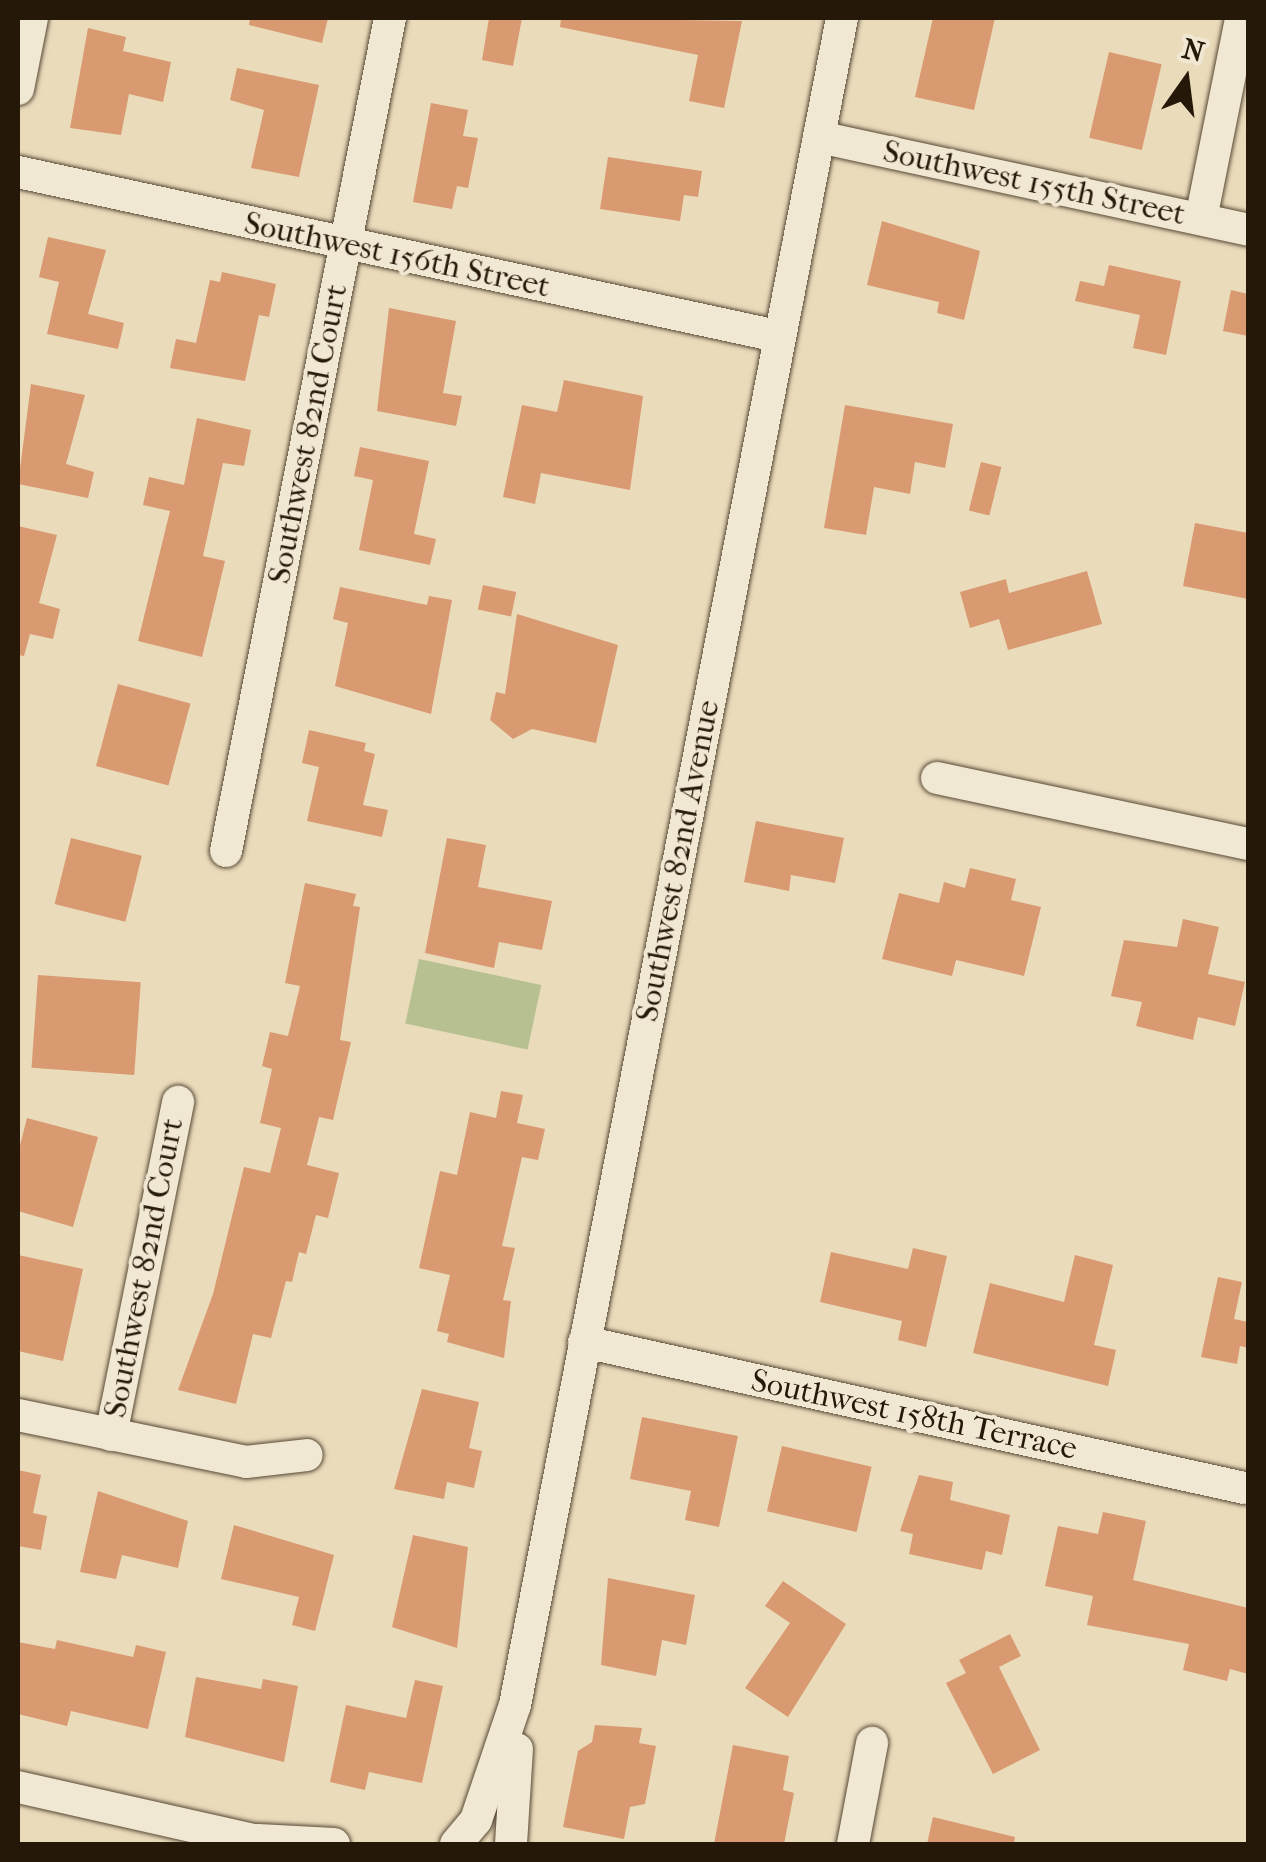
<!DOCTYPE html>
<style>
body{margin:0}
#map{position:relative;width:1266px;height:1862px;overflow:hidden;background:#eadbbb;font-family:"IM FELL French Canon",serif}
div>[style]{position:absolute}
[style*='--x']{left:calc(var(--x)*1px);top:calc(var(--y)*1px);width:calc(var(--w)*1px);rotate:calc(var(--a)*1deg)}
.green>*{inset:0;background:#b7c090;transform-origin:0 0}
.building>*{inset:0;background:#d99a71;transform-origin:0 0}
.roads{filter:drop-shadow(0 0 2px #574935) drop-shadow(0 0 2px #574935)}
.minor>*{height:32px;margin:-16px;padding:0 16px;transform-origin:16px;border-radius:16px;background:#f1e8d3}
span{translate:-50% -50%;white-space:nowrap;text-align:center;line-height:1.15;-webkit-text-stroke:8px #f1e8d3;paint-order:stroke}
.street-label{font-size:32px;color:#261808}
.frame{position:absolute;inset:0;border:20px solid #261808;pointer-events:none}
.north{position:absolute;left:1136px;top:30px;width:100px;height:100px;-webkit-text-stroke:8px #f1e8d3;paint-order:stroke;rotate:14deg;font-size:28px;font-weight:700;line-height:40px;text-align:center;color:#261808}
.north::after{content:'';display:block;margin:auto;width:35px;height:45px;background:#261808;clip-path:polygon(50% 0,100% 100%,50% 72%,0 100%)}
</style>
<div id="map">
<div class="green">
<div style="left:419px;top:959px;width:125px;height:66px;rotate:12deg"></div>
</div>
<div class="building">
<div style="clip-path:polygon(250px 18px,328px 18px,322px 43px,249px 25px)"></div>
<div style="clip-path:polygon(489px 18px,522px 18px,513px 66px,482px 60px)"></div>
<div style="clip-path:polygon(561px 18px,742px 21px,724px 108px,689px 101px,698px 55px,560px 27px)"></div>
<div style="clip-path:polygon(933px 18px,995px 18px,974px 110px,915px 97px)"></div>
<div style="clip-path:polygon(88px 28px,126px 37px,123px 51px,171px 62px,163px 102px,129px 94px,121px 135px,70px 128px)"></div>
<div style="left:1109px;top:52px;width:54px;height:88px;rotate:13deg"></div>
<div style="clip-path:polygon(237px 68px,319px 85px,299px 177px,251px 168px,264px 110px,230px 100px)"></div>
<div style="clip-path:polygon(431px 103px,468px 110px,463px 136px,478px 138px,468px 188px,457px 186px,452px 209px,413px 202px)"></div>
<div style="clip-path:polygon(608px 157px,702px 171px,698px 197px,684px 195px,680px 221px,600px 209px)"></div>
<div style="clip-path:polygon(882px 221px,980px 251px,964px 320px,937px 313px,939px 302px,867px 285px)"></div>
<div style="clip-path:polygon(48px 237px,106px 250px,88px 314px,124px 323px,118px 349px,47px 334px,59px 282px,39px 277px)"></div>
<div style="clip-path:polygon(1109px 265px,1181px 281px,1166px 355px,1133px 348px,1140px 315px,1075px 301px,1080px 281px,1104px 286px)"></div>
<div style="clip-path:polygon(222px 272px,276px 284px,269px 317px,259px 315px,245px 381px,170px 368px,176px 339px,196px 343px,210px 280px,220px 282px)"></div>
<div style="clip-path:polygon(1231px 290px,1248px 294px,1248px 336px,1223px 331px)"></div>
<div style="clip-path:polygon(389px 308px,456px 321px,443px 393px,462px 396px,456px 426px,377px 411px)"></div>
<div style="clip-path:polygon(564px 380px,643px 396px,630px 490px,541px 473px,535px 504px,503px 497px,522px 405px,557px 412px)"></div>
<div style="clip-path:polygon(31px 384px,85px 395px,66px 464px,94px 472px,88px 498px,18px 484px)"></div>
<div style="clip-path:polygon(845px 405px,953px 424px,945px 468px,915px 462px,910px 494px,874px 487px,866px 535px,824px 528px)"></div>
<div style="clip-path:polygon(197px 418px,251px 430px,244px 466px,223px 463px,203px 556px,225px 561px,202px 657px,138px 641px,170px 511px,143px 505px,149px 477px,184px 485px)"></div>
<div style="clip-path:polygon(360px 447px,429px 461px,414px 534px,436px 539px,430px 565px,359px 550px,373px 480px,354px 476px)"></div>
<div style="left:981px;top:462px;width:21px;height:50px;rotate:14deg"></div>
<div style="clip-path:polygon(1195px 523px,1248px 533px,1248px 599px,1183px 586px)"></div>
<div style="clip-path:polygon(18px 526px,57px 535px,39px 603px,60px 609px,53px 639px,30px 634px,24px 656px,18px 655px)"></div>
<div style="clip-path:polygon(1087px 571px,1102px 624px,1008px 650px,999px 619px,970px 628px,960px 592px,1006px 579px,1009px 593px)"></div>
<div style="left:483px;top:585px;width:34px;height:25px;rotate:12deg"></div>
<div style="clip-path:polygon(340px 587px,427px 605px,429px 596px,452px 600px,431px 714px,335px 686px,348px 623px,333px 619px)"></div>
<div style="clip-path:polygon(517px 614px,618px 645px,596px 743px,532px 729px,513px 739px,490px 720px,496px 692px,505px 694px)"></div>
<div style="left:118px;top:684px;width:75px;height:85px;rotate:15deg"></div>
<div style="clip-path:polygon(309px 730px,366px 743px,364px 751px,375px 754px,363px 805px,388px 810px,382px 837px,307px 821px,319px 767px,302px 763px)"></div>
<div style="clip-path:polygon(756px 821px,844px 838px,835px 883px,791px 875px,789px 891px,744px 882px)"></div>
<div style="left:71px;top:838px;width:73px;height:68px;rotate:14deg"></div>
<div style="clip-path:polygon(447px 838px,486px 845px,478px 887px,552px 901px,542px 950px,499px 942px,494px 968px,425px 953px)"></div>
<div style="clip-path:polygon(970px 868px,1016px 879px,1011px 900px,1041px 907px,1024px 976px,956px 960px,952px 976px,882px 959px,899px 893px,939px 903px,944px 882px,965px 888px)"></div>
<div style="clip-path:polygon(305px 883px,356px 894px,353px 906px,360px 907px,340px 1040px,351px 1042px,333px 1120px,319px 1117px,307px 1165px,339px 1173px,328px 1218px,316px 1215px,306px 1254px,299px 1252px,292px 1282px,286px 1281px,271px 1338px,253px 1334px,236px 1404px,178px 1390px,213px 1294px,244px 1167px,270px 1173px,281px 1128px,260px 1123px,272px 1069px,262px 1066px,270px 1032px,288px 1036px,300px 986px,285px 983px)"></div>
<div style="clip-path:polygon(1183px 919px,1219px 927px,1208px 974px,1245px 982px,1235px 1026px,1198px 1017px,1193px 1040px,1136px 1026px,1142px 1002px,1111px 996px,1124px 940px,1177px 947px)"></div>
<div style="left:38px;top:975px;width:103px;height:93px;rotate:4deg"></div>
<div style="clip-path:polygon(501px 1091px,523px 1095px,517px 1123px,545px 1129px,538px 1160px,522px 1157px,502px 1246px,515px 1248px,503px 1300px,511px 1301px,504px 1358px,447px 1342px,449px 1334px,437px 1331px,450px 1275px,419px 1268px,440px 1171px,457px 1175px,470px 1112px,496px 1118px)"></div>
<div style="clip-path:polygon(27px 1118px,98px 1137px,73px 1227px,18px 1211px,18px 1153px)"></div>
<div style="clip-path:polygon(913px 1248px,947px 1256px,926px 1347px,898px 1340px,902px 1321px,820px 1302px,831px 1252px,908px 1269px)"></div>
<div style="clip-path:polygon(18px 1255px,83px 1269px,63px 1361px,18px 1351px)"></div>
<div style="clip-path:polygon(1075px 1255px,1113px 1265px,1094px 1345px,1116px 1350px,1108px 1386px,973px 1353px,990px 1283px,1064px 1302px)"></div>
<div style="clip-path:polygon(1218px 1277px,1242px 1282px,1234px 1319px,1248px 1322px,1248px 1348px,1240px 1346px,1237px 1364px,1201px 1357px)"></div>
<div style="clip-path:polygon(422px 1389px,479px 1402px,469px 1448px,482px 1451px,474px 1488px,447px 1482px,444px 1499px,394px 1489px)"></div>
<div style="clip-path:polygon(642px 1417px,738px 1436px,719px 1527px,685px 1520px,691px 1491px,630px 1479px)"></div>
<div style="left:782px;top:1446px;width:92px;height:67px;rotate:13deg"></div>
<div style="clip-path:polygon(18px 1470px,41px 1475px,33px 1513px,47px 1516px,41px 1550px,18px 1546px)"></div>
<div style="clip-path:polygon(919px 1475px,953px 1482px,950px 1500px,1010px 1515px,1002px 1555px,986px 1551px,982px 1570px,909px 1554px,913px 1534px,900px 1531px)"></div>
<div style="clip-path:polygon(98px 1491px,188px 1521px,178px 1568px,122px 1555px,116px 1579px,80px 1572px)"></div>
<div style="clip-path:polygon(1103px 1512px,1146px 1521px,1133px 1580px,1248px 1608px,1248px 1674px,1230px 1669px,1227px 1681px,1183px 1670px,1189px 1644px,1087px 1625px,1093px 1596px,1045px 1586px,1058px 1526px,1098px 1534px)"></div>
<div style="clip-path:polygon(234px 1525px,334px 1555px,315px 1631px,292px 1625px,299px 1597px,221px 1579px)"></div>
<div style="clip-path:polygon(413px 1535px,468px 1547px,457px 1648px,392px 1627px)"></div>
<div style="clip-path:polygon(608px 1578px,695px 1595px,686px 1645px,662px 1640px,656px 1676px,601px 1665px)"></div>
<div style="clip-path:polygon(783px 1581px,846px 1624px,788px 1717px,745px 1688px,790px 1623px,765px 1606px)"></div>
<div style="clip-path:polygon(1010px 1634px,1021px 1656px,999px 1667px,1040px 1750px,993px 1774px,946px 1683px,966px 1673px,959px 1660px)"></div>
<div style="clip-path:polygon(57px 1640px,133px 1657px,136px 1645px,166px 1652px,148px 1729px,71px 1711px,67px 1726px,18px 1714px,18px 1642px,55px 1649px)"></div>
<div style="clip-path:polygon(196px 1677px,261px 1689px,263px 1679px,298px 1686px,284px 1762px,185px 1737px)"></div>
<div style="clip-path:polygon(415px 1680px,443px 1686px,422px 1783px,369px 1772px,365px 1790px,330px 1782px,346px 1705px,406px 1718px)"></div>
<div style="clip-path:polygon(595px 1725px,642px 1728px,639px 1743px,656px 1746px,645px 1804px,630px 1807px,624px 1839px,563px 1827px,578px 1751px,592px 1742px)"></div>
<div style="clip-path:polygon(733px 1745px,789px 1756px,783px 1790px,794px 1793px,784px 1844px,714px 1844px)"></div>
<div style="clip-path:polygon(933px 1817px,1015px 1837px,1014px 1844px,927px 1844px)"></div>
</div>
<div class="roads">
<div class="minor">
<div style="--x:18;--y:89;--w:72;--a:-78.8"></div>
<div style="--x:819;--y:137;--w:439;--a:12.2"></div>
<div style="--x:18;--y:172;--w:777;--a:12.19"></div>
<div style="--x:1201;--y:219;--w:205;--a:-78.7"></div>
<div style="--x:937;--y:778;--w:318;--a:12"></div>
<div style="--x:226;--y:851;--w:849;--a:-78.86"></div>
<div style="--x:584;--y:1342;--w:676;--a:12.47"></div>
<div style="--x:18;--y:1415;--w:233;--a:11.6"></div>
<div style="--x:246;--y:1462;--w:61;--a:-6.5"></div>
<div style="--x:111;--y:1435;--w:340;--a:-78.6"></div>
<div style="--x:18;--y:1787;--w:259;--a:12.7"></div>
<div style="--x:258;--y:1840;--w:76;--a:3"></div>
<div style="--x:456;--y:1844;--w:31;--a:-50"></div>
<div style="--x:476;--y:1820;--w:121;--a:-71.3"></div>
<div style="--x:515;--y:1705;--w:1718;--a:-79.03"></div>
<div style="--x:511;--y:1844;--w:95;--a:-86.4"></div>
<div style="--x:853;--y:1844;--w:103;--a:-79.3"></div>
</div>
</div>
<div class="street-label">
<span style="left:1034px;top:183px;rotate:12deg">Southwest 155th Street</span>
<span style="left:397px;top:255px;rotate:12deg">Southwest 156th Street</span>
<span style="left:308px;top:434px;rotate:-79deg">Southwest 82nd Court</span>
<span style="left:678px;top:861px;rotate:-79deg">Southwest 82nd Avenue</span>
<span style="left:144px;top:1268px;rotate:-79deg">Southwest 82nd Court</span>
<span style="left:914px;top:1415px;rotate:12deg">Southwest 158th Terrace</span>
</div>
<div class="frame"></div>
<div class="north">N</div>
</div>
